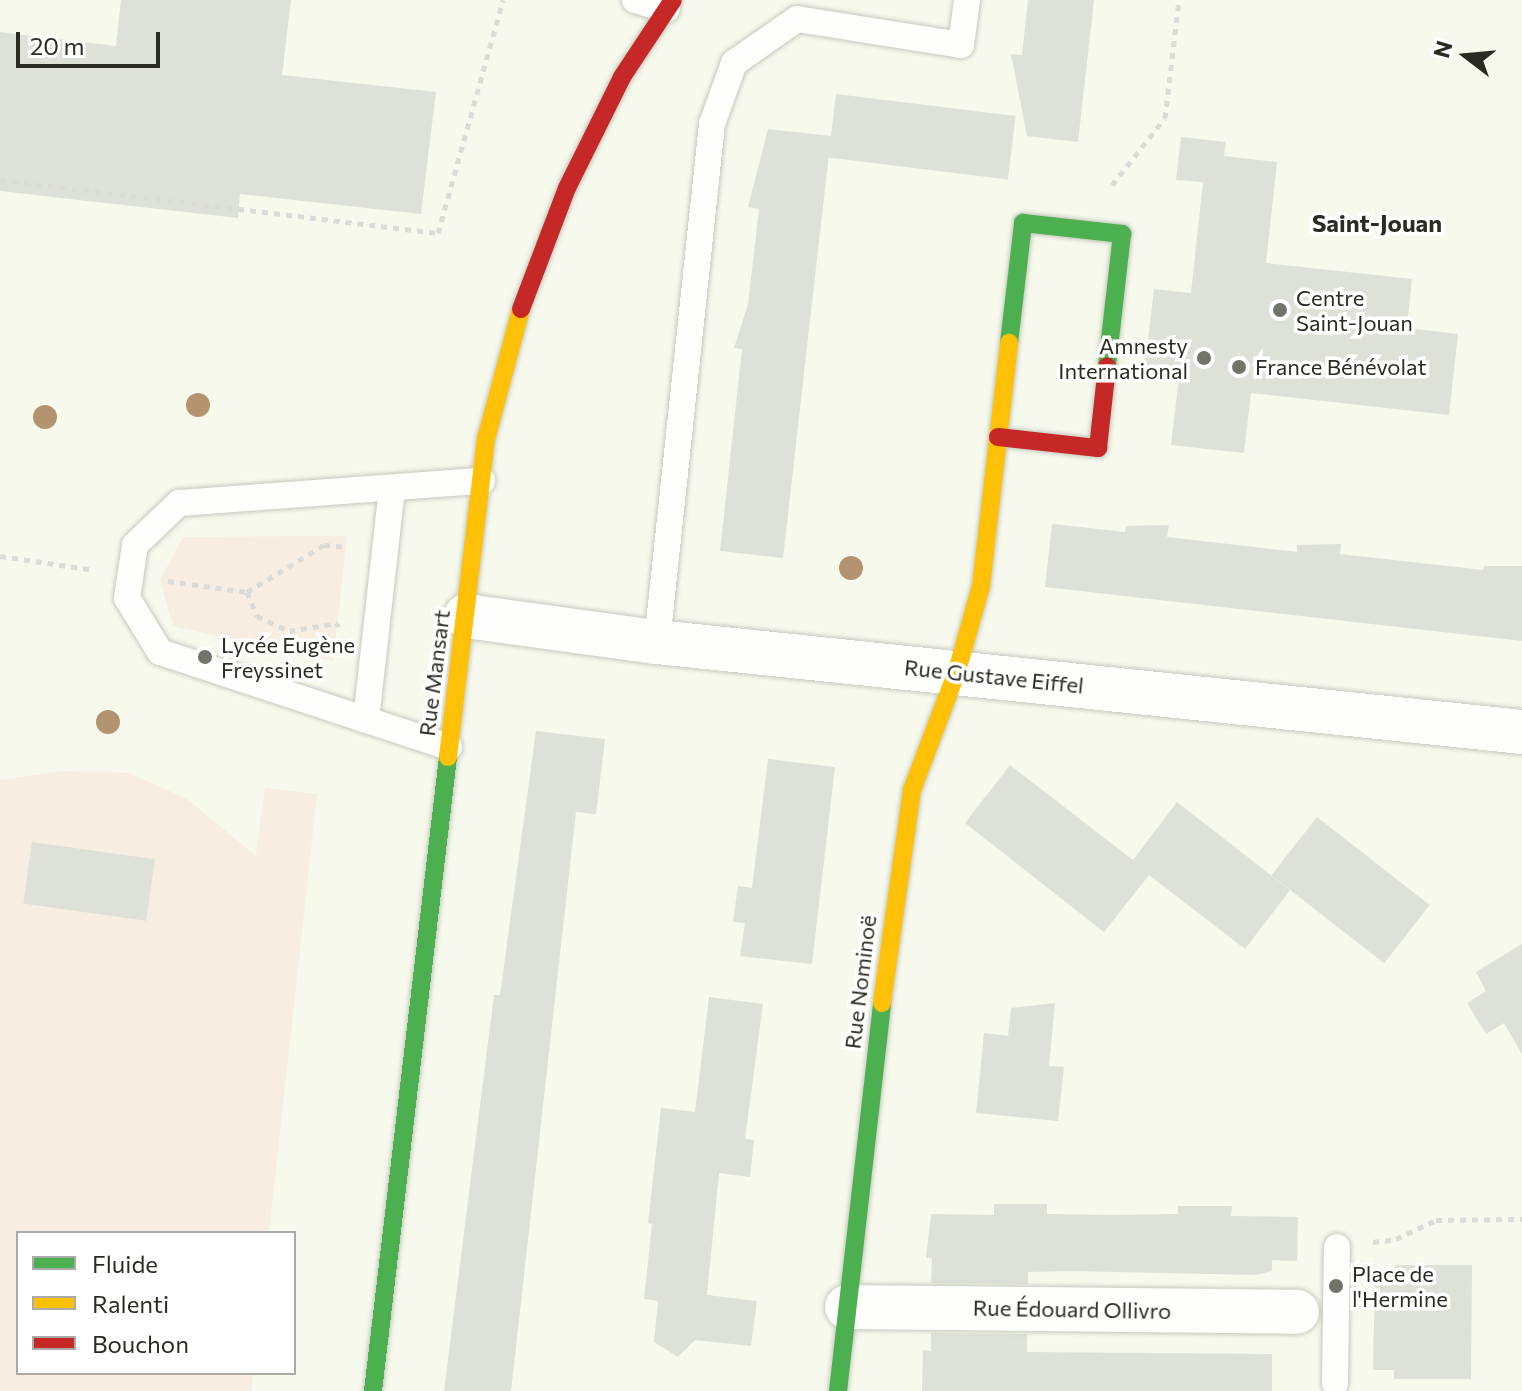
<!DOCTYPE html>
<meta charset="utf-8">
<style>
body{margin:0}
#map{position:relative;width:1522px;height:1391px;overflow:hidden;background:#f6f9ec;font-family:Commissioner,sans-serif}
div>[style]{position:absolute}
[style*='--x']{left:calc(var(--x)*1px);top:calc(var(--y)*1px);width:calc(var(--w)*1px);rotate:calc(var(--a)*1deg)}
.green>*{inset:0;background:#f7ede0}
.building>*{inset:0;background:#dde1d8;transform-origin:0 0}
.path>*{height:5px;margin-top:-2.5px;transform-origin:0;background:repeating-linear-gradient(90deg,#dbdcd8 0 6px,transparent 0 12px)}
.roads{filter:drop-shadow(0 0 2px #c6c9be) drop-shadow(0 0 2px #c6c9be)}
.lane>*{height:26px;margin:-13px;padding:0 13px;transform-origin:13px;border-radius:13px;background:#fefefc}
.street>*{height:44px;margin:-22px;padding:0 22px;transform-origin:22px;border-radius:22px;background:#fefefc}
.fast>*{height:18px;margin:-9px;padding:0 9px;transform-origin:9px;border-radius:9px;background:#4caf50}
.slow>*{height:18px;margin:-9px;padding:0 9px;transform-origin:9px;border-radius:9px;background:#ffc107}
.jam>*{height:18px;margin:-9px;padding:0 9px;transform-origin:9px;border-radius:9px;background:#c62828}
.trees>*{width:24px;height:24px;margin:-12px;border-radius:50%;background:#b49470}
.dots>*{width:22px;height:22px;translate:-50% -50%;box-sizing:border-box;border:4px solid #fff;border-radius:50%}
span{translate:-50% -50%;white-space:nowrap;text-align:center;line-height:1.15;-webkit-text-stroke:7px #fff;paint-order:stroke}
.poi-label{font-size:22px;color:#2a2c23}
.left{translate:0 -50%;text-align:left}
.right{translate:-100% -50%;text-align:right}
.street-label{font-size:22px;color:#2a2c23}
.neighbourhood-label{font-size:24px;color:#2a2c23;font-weight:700}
.legend{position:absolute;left:16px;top:1231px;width:280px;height:144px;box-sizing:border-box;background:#fff;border:2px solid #aaaba7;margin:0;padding:10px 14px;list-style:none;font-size:24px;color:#2a2c23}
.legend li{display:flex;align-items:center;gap:16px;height:40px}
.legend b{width:40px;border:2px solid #aaaba7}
.north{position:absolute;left:1426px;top:16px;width:80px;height:80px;-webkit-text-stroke:6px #fff;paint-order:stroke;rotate:286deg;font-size:22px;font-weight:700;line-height:32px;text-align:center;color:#2a2c23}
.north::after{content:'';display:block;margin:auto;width:28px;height:36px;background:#2a2c23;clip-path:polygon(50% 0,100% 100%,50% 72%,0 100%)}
.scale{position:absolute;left:16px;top:32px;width:144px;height:36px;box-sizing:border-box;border:4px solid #2a2c23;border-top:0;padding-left:10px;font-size:24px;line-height:28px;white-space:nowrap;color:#2a2c23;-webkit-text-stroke:6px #fff;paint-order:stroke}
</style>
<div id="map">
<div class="green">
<div style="clip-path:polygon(347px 536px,333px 661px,173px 626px,160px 580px,183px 537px)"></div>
<div style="clip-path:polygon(63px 771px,129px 773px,187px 799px,256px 856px,265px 788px,317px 794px,269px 1233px,18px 1233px,18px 1373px,253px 1373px,251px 1391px,0 1391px,0 780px)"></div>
</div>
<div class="building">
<div style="clip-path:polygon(121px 0,291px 0,282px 75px,436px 92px,421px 214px,240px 194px,238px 218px,0 191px,0 32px,116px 46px)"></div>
<div style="clip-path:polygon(1028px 0,1094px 0,1078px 142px,1027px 136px,1011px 54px,1022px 55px)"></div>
<div style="left:836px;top:94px;width:181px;height:64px;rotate:7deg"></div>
<div style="clip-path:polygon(768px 129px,831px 136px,783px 558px,720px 551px,742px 349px,734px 348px,748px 304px,759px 209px,748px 207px)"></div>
<div style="clip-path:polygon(1181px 137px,1226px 142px,1224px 156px,1277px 162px,1266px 263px,1412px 279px,1407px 328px,1458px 334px,1449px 415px,1251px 393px,1244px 453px,1171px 445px,1179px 378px,1144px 374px,1154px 289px,1191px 293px,1203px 182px,1176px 180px)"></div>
<div style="clip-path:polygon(1052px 524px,1125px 532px,1126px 526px,1169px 525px,1167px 537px,1297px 552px,1297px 545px,1341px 544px,1340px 554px,1483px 570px,1484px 566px,1522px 566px,1522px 641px,1045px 587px)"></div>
<div style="clip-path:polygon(536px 731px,605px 739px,596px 814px,576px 812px,511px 1391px,444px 1391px,494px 995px,500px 995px)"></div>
<div style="clip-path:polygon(768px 759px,835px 767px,812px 964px,740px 956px,745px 923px,733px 922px,738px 886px,752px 888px)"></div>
<div style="clip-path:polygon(1010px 765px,1133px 860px,1177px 802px,1290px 890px,1245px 949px,1149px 875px,1104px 932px,965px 823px)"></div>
<div style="left:1317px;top:817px;width:143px;height:74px;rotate:38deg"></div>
<div style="left:32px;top:842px;width:124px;height:62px;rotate:8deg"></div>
<div style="clip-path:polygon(1522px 944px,1522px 1054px,1504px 1023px,1486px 1034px,1467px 1003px,1486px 991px,1476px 972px)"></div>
<div style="clip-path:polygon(709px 997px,763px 1004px,745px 1139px,754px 1140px,750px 1177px,719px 1173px,707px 1295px,757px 1301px,751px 1346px,695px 1340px,678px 1357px,654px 1342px,658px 1301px,644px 1299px,652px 1224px,648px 1223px,661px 1108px,695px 1112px)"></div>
<div style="clip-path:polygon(1055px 1003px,1049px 1066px,1064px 1067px,1058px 1121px,976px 1113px,984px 1033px,1008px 1036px,1011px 1008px)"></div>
<div style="clip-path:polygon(994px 1204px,1047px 1204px,1047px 1214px,1113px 1215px,1178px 1214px,1178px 1206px,1232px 1206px,1231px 1216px,1298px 1217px,1297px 1261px,1272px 1260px,1272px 1271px,1256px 1275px,1071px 1271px,1028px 1272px,1028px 1284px,931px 1283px,932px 1258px,926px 1258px,931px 1214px,994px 1215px)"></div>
<div style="clip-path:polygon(1395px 1265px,1472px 1265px,1471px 1379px,1394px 1379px,1394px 1370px,1373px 1370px,1375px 1273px,1395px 1273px)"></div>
<div style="clip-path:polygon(931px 1333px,1027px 1334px,1027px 1352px,1272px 1354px,1272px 1391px,922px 1391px,923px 1350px,931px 1351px)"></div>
</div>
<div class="path">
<div style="--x:0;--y:180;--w:441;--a:6.9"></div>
<div style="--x:438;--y:233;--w:242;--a:-74.4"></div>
<div style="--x:1112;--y:185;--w:85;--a:-51.7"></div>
<div style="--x:1165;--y:118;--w:119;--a:-83.2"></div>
<div style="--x:0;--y:556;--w:96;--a:8.4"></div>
<div style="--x:168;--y:581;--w:80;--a:7.9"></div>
<div style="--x:247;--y:592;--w:26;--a:67"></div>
<div style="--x:257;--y:616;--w:35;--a:25"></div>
<div style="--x:289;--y:631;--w:49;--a:-9.5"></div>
<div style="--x:337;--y:623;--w:4;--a:76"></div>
<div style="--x:247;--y:592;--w:90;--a:-31.4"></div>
<div style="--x:324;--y:545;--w:24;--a:5"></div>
<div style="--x:1373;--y:1242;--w:23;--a:-7"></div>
<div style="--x:1396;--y:1239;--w:44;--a:-25.4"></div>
<div style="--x:1436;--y:1220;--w:86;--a:-0.7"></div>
</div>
<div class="roads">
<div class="lane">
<div style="--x:635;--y:0;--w:33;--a:16"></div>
<div style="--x:657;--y:642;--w:521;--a:-83.94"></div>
<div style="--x:712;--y:124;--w:65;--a:-70.2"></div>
<div style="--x:734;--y:63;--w:77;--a:-34.9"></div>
<div style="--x:797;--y:19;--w:166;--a:9"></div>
<div style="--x:961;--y:45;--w:45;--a:-82.4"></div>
<div style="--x:366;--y:720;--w:233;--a:-83.6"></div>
<div style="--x:449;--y:747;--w:304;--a:-161.8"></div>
<div style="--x:160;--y:652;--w:63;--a:-121.4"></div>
<div style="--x:127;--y:598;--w:54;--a:-81.4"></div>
<div style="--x:135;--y:545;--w:61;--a:-43.7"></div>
<div style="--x:179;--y:503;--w:304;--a:-4.2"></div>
<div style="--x:1335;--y:1383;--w:136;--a:-89.2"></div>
</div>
<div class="street">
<div style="--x:466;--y:616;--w:193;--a:7.8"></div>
<div style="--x:657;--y:642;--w:870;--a:5.94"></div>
<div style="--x:847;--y:1307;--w:450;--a:0.6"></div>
</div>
<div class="fast">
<div style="--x:1009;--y:343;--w:121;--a:-83.3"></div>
<div style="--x:1023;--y:223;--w:100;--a:6.3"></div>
<div style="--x:1122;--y:234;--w:133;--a:96.5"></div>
<div style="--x:373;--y:1391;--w:638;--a:-83.25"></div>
<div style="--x:838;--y:1391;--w:390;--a:-83.5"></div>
</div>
<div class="slow">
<div style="--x:448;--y:757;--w:320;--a:-83.2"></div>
<div style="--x:486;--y:439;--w:135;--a:-74.9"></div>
<div style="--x:882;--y:1003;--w:215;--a:-82"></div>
<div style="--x:912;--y:790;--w:127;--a:-69.3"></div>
<div style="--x:957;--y:671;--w:88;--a:-74.2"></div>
<div style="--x:981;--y:586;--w:245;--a:-83.4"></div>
</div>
<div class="jam">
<div style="--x:521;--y:309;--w:129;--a:-69.2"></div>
<div style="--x:567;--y:188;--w:124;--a:-63.6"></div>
<div style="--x:622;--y:77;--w:92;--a:-56.5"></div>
<div style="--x:998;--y:437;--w:101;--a:6.3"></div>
<div style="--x:1098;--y:448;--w:82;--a:-83.7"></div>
</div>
</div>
<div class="trees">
<div style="left:198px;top:405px"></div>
<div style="left:45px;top:417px"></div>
<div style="left:851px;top:568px"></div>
<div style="left:108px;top:722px"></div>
</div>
<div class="dots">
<div style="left:1280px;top:310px;background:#717469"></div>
<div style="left:1204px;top:358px;background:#717469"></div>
<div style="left:1239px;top:367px;background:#717469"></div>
<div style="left:205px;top:657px;background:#717469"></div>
<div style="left:1336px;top:1286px;background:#717469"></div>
</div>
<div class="poi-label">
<span class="left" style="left:1296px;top:310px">Centre<br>Saint-Jouan</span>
<span class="right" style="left:1188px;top:358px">Amnesty<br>International</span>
<span class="left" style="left:1255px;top:367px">France Bénévolat</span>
<span class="left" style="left:221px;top:657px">Lycée Eugène<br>Freyssinet</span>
<span class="left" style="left:1352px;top:1286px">Place de<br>l'Hermine</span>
</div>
<div class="street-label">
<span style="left:434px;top:673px;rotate:-83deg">Rue Mansart</span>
<span style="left:994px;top:676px;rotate:6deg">Rue Gustave Eiffel</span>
<span style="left:860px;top:982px;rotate:-83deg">Rue Nominoë</span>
<span style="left:1072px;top:1309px;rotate:1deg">Rue Édouard Ollivro</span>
</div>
<div class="neighbourhood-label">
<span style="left:1377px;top:223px">Saint-Jouan</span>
</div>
<ul class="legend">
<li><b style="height:10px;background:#4caf50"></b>Fluide</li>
<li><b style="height:10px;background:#ffc107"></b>Ralenti</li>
<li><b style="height:10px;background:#c62828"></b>Bouchon</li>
</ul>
<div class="north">N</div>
<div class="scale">20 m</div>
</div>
